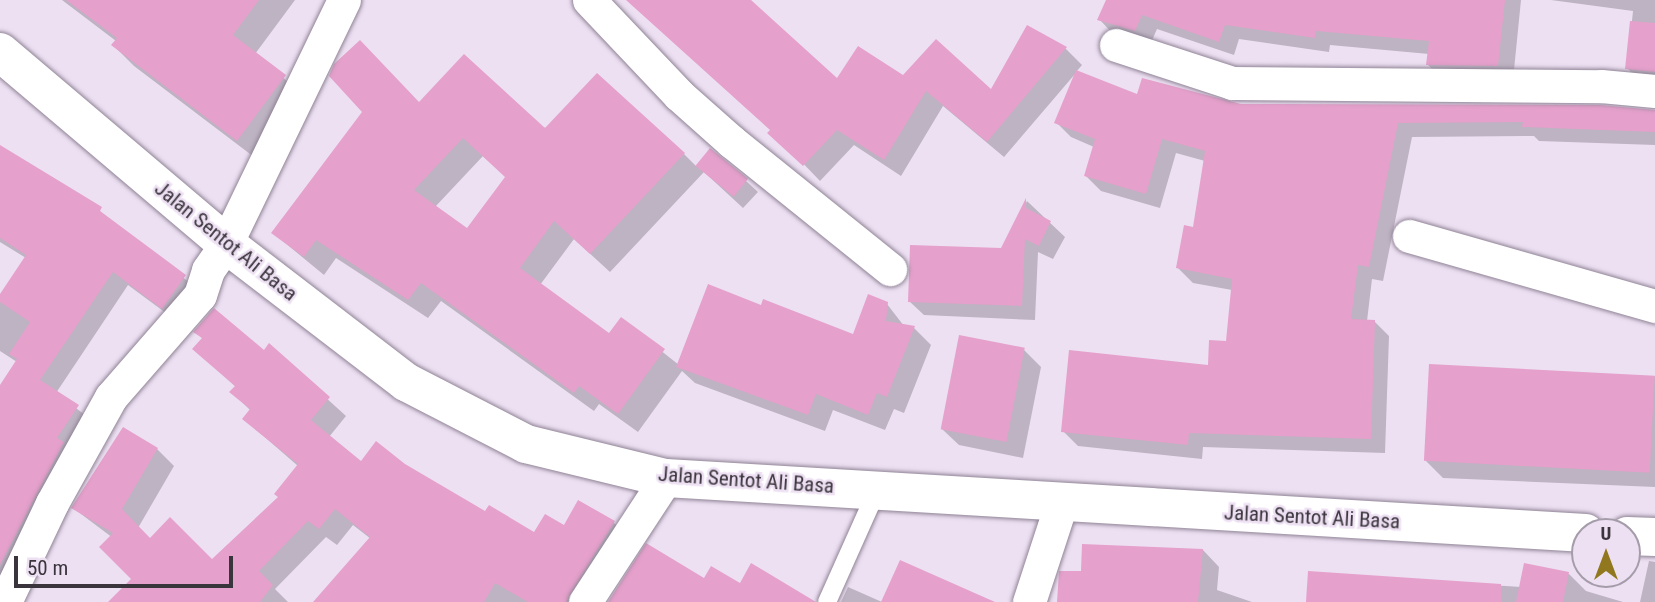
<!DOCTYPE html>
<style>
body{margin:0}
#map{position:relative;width:1655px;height:602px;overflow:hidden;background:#ede0f3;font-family:"Roboto Condensed",sans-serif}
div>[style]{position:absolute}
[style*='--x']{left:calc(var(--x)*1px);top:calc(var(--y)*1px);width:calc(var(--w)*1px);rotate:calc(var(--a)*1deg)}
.shadow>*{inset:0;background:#0003}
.building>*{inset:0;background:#e5a0cb;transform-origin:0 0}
.roads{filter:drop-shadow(0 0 2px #8f8395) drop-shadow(0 0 2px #8f8395)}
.lane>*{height:18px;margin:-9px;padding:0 9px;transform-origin:9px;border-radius:9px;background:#fff}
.street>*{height:33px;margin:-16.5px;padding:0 16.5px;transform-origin:16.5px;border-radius:16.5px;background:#fff}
.secondary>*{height:38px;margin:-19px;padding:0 19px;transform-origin:19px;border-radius:19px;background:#fff}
span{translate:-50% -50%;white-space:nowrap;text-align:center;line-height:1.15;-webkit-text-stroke:5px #ede0f3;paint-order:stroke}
.street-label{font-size:21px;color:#3a353c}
.north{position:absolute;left:1571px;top:518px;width:70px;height:70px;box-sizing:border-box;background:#ede0f3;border:2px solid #a59caa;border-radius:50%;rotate:0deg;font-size:19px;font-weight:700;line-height:28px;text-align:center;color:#3a353c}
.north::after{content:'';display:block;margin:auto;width:24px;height:32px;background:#91771d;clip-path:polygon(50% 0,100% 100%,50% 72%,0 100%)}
.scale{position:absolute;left:14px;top:556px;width:219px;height:32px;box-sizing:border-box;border:4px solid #3a353c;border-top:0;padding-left:9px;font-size:21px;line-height:24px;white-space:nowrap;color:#3a353c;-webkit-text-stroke:5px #ede0f3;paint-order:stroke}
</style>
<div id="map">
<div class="shadow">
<div style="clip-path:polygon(62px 0,295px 0,255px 54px,306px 97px,258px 160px,134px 66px,113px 45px,116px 41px)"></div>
<div style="clip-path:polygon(627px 0,748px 0,838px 80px,903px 77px,992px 92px,1028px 28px,1066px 49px,1082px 65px,1076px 72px,1138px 97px,1241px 106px,1655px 112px,1655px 145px,1539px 141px,1534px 136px,1412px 137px,1383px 281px,1372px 279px,1367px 321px,1374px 321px,1389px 336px,1385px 453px,1203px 447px,1202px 459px,1078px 446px,1063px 431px,1209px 367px,1228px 343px,1232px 290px,1193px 283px,1178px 268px,1194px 229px,1205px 161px,1176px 153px,1160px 208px,1101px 191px,1086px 176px,1094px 147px,1071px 137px,1056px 122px,1075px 74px,1004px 157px,943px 106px,901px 176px,854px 145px,820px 181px,772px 131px)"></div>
<div style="clip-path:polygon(1107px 0,1521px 0,1513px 80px,1443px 79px,1428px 65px,1429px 54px,1330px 45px,1329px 52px,1239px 39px,1234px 55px,1157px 29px,1150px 45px,1114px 35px,1100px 20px)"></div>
<div style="clip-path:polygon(1551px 0,1655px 0,1655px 85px,1642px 83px,1627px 68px,1633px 11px)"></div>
<div style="clip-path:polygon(evenodd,419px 104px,684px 154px,696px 166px,746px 181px,758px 192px,743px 208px,704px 172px,610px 272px,574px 239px,540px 285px,609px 335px,621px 319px,679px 365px,762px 307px,854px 336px,887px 304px,904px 326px,914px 328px,931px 345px,904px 413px,894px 409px,885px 430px,833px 410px,825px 431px,695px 383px,682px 371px,638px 432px,599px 404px,594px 411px,441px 301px,428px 318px,336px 258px,324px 275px,273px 233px,419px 104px,483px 156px,507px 177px,468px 231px,435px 207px,483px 156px)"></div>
<div style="clip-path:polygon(0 147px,77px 193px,200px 291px,178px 322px,128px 285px,56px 393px,93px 421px,0 602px,0 391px,17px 362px,0 351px,0 297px,26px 258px,0 242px)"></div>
<div style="clip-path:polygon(1027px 201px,1065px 237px,1053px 259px,1038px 252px,1035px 320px,924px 315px,909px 301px,1003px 250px)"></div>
<div style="clip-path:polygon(196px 332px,264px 352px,269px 346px,346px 416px,329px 437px,361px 463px,404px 466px,486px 514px,535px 534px,614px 523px,631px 540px,590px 602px,316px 602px,371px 539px,353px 525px,337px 545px,326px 537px,275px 589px,288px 602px,121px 602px,133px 579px,117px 541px,73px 508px,124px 430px,157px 449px,174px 466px,138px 528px,150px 540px,212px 562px,280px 498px,298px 466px,244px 419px,251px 411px,232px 392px,236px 387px,194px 349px,203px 339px)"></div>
<div style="clip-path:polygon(1024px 350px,1041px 367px,1023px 458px,959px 445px,942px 429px)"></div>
<div style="clip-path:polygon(1655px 376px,1655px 487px,1443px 478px,1426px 461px)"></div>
<div style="clip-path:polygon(1203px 550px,1219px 567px,1217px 590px,1252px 602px,1059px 602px,1083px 573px)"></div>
<div style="clip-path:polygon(1649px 561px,1655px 562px,1655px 602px,1640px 602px)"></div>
<div style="clip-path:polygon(1310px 573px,1521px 587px,1569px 574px,1586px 591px,1623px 602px,1308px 602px)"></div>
<div style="clip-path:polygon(848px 587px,882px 602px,841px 602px)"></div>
</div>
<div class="building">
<div style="clip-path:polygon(66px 0,259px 0,233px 35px,286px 75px,237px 141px,111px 45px,117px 38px)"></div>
<div style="clip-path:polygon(626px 0,751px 0,837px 78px,858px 46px,903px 75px,936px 39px,991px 89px,1027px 25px,1067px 47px,987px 142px,926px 91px,884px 160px,837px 130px,803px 166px,767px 133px,770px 130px)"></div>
<div style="clip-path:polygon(1106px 0,1505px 0,1498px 66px,1426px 65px,1429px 41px,1316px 31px,1315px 38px,1225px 25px,1219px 42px,1142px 15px,1135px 31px,1097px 20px)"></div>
<div style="clip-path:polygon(1630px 21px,1655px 23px,1655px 72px,1625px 69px)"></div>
<div style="clip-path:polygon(evenodd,360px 40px,419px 102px,464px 54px,545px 128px,597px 73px,685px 153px,590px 254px,554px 221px,520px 268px,609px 333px,621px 317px,665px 349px,618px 414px,579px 386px,574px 393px,421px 283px,408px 300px,316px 240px,304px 257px,271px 233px,362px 112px,329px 76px,334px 64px,360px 40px,463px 138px,505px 177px,467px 228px,414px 190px,463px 138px)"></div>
<div style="clip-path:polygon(1076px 70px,1137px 94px,1142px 78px,1241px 104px,1600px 105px,1655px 110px,1655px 132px,1522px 127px,1523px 122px,1398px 123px,1369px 267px,1358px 265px,1351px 319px,1375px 320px,1371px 439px,1189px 433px,1188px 445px,1061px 432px,1069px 350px,1208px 365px,1209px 340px,1226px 341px,1232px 279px,1176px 268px,1184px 225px,1193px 227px,1205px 151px,1162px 139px,1146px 194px,1084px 176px,1095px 139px,1054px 123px)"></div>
<div style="clip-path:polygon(0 145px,102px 207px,100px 211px,186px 275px,162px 309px,113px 272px,40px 380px,79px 405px,57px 438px,64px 442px,0 565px,0 385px,17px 359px,9px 354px,30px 322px,0 302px,0 294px,26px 255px,0 238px)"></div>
<div style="left:710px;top:148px;width:49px;height:23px;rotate:39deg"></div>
<div style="clip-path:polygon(1026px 198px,1026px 208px,1051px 221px,1039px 246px,1025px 239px,1022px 306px,908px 302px,910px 245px,1001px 248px)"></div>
<div style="clip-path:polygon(708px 284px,761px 305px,763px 299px,853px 334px,868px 294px,888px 302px,886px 321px,915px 326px,887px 397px,877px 393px,868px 415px,816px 394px,808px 415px,676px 367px)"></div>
<div style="clip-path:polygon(214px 308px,264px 350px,269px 343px,330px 397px,311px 420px,361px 461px,376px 441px,405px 464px,485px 511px,489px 505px,534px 532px,545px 514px,564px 525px,578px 500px,615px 521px,566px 602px,528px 602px,495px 583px,484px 602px,313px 602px,370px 537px,335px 509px,319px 529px,308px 521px,259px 571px,273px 585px,260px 602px,108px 602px,131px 579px,99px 547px,113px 533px,71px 508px,123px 427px,158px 448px,122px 509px,150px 538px,170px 517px,212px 559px,278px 497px,274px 494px,298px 464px,242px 419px,250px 409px,229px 392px,235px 386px,192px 349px,202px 338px,193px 332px)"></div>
<div style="left:959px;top:335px;width:67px;height:96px;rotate:11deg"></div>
<div style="left:1429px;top:364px;width:226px;height:97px;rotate:3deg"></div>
<div style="clip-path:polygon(646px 543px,704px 578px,711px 566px,740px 583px,751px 563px,816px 602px,608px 602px)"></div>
<div style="clip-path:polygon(1082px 544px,1203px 549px,1198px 602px,1057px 602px,1059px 571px,1081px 571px)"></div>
<div style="clip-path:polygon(900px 560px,995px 602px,881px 602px)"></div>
<div style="clip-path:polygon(1524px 563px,1569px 572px,1563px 602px,1516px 602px)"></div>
<div style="clip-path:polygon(1308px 571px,1501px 584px,1501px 602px,1306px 602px)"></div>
</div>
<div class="roads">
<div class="lane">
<div style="--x:827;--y:602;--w:125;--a:-65.9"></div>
</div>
<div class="street">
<div style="--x:589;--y:0;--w:131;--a:46.5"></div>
<div style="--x:679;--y:95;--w:71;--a:41.6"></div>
<div style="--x:732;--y:142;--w:203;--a:38.8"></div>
<div style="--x:1116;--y:45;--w:122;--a:18.1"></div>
<div style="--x:1232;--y:83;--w:369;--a:0.5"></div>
<div style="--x:1601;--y:86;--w:54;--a:5.3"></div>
<div style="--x:1409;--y:236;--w:256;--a:15.9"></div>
<div style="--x:5;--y:602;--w:110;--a:-64.6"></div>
<div style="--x:52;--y:503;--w:121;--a:-60.9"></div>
<div style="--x:111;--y:397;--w:135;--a:-48.9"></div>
<div style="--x:200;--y:295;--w:26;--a:-72"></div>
<div style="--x:208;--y:270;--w:32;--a:-55"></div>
<div style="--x:226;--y:244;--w:271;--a:-64.2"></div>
<div style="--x:585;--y:602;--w:148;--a:-56.8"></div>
<div style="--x:1029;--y:602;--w:106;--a:-71.9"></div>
</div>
<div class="secondary">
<div style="--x:0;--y:52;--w:297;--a:40.3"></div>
<div style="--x:226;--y:244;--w:227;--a:37.5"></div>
<div style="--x:406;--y:382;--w:135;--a:27.3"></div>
<div style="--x:526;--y:444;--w:144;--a:13.7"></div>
<div style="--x:666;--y:478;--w:921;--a:3.42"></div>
<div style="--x:1627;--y:536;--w:28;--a:2"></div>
</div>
</div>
<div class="street-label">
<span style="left:226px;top:241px;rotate:39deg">Jalan Sentot Ali Basa</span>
<span style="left:746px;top:480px;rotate:4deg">Jalan Sentot Ali Basa</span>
<span style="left:1312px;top:517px;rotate:3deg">Jalan Sentot Ali Basa</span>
</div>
<div class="north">U</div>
<div class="scale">50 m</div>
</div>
